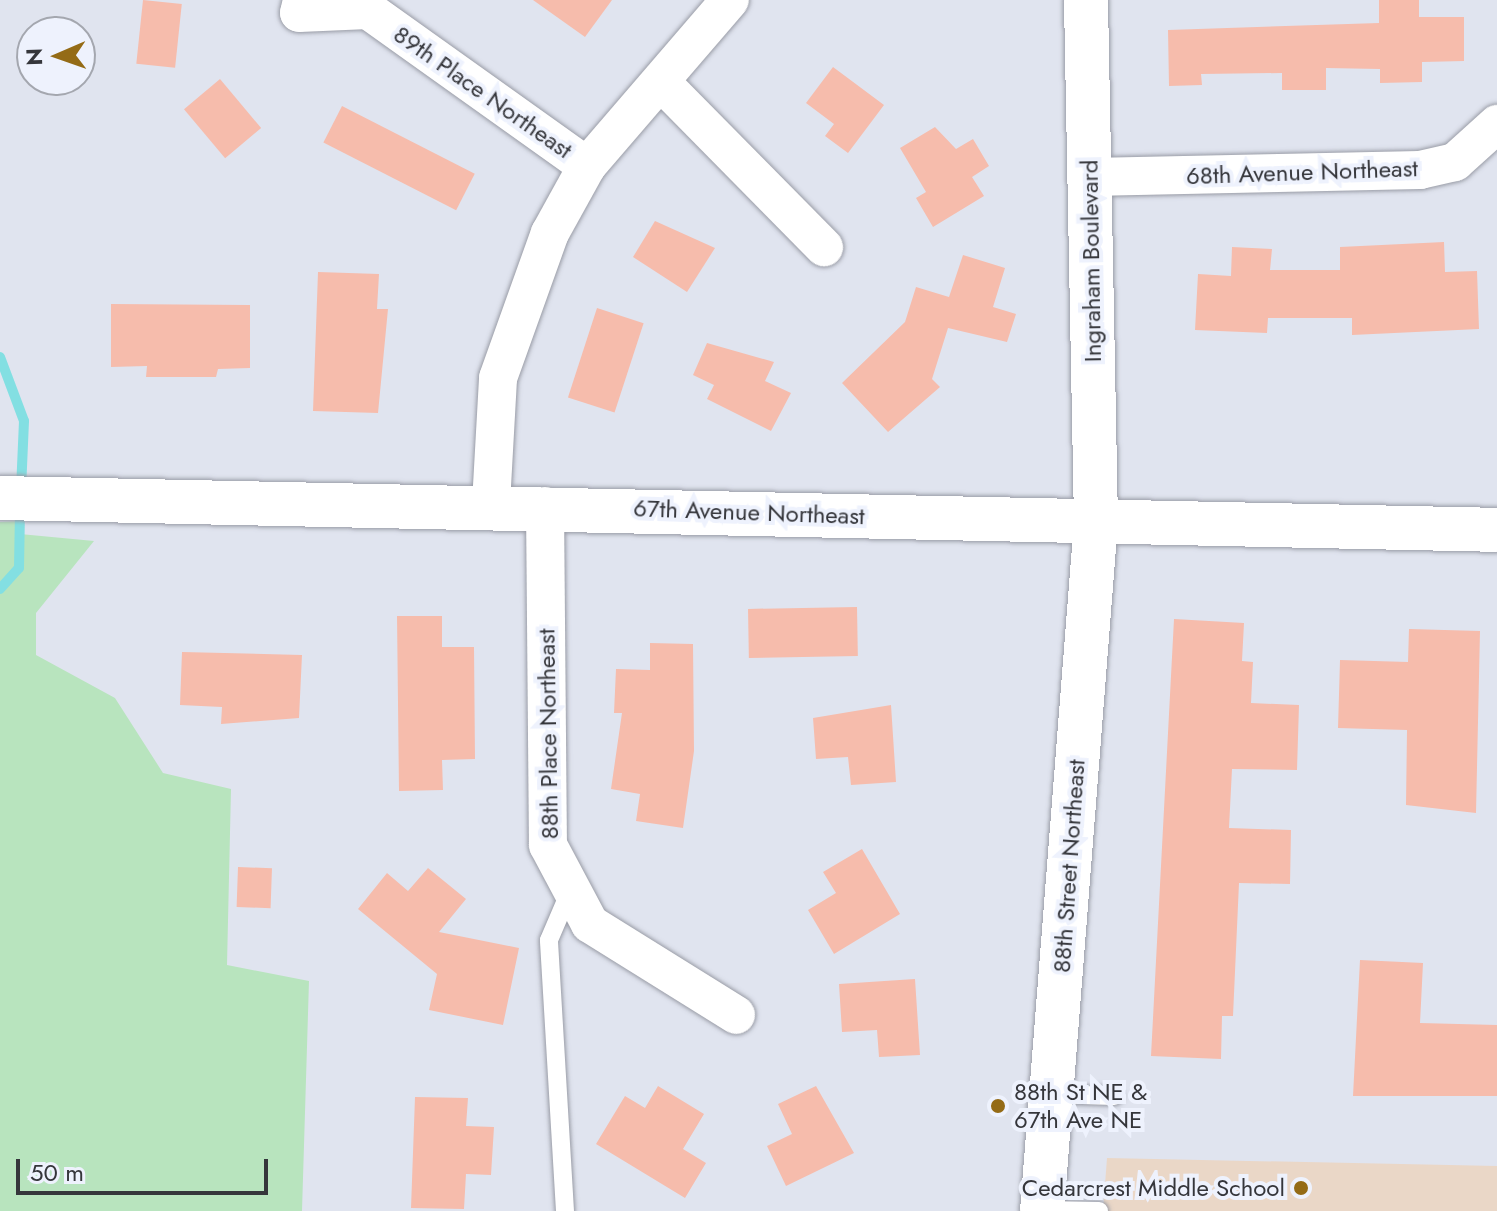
<!DOCTYPE html>
<style>
body{margin:0}
#map{position:relative;width:1497px;height:1211px;overflow:hidden;background:#e0e4ef;font-family:Jost,sans-serif}
div>[style]{position:absolute}
[style*='--x']{left:calc(var(--x)*1px);top:calc(var(--y)*1px);width:calc(var(--w)*1px);rotate:calc(var(--a)*1deg)}
.education>*{inset:0;background:#ead7c7}
.green>*{inset:0;background:#b8e4be}
.stream>*{height:10px;margin:-5px;padding:0 5px;transform-origin:5px;border-radius:5px;background:#83dfe2}
.building>*{inset:0;background:#f6bcac;transform-origin:0 0}
.roads{filter:drop-shadow(0 0 2px #999ca6) drop-shadow(0 0 2px #999ca6)}
.service>*{height:18px;margin:-9px;padding:0 9px;transform-origin:9px;border-radius:9px;background:#fff}
.minor>*{height:38px;margin:-19px;padding:0 19px;transform-origin:19px;border-radius:19px;background:#fff}
.secondary>*{height:44px;margin:-22px;padding:0 22px;transform-origin:22px;border-radius:22px;background:#fff}
.dots>*{width:22px;height:22px;translate:-50% -50%;box-sizing:border-box;border:4px solid #eef2fd;border-radius:50%}
span{translate:-50% -50%;white-space:nowrap;text-align:center;line-height:1.15;-webkit-text-stroke:8px #eef2fd;paint-order:stroke}
.street-label{font-size:24px;color:#35363b}
.poi-label{font-size:24px;color:#35363b}
.left{translate:0 -50%;text-align:left}
.right{translate:-100% -50%;text-align:right}
.north{position:absolute;left:16px;top:16px;width:80px;height:80px;box-sizing:border-box;background:#eef2fd;border:2px solid #a4a7af;border-radius:50%;rotate:268deg;font-size:22px;font-weight:700;line-height:32px;text-align:center;color:#35363b}
.north::after{content:'';display:block;margin:auto;width:28px;height:36px;background:#946b16;clip-path:polygon(50% 0,100% 100%,50% 72%,0 100%)}
.scale{position:absolute;left:16px;top:1159px;width:252px;height:36px;box-sizing:border-box;border:4px solid #35363b;border-top:0;padding-left:10px;font-size:24px;line-height:28px;white-space:nowrap;color:#35363b;-webkit-text-stroke:6px #eef2fd;paint-order:stroke}
</style>
<div id="map">
<div class="education">
<div style="clip-path:polygon(1107px 1158px,1497px 1166px,1497px 1211px,1103px 1211px)"></div>
</div>
<div class="green">
<div style="clip-path:polygon(20px 521px,20px 534px,94px 541px,36px 613px,36px 655px,115px 698px,163px 773px,231px 789px,227px 965px,309px 981px,302px 1211px,0 1211px,0 522px)"></div>
</div>
<div class="stream">
<div style="--x:0;--y:357;--w:68;--a:69.4"></div>
<div style="--x:24;--y:421;--w:69;--a:92.5"></div>
<div style="--x:0;--y:589;--w:28;--a:-48"></div>
<div style="--x:19;--y:568;--w:58;--a:-89"></div>
</div>
<div class="building">
<div style="left:143px;top:0;width:39px;height:64px;rotate:6deg"></div>
<div style="clip-path:polygon(533px 0,612px 0,585px 37px)"></div>
<div style="clip-path:polygon(1379px 0,1419px 0,1419px 17px,1464px 17px,1464px 61px,1422px 62px,1422px 82px,1380px 83px,1380px 69px,1326px 68px,1326px 90px,1282px 90px,1282px 73px,1201px 74px,1202px 85px,1169px 86px,1168px 30px,1379px 23px)"></div>
<div style="clip-path:polygon(833px 67px,884px 105px,848px 153px,825px 136px,834px 124px,806px 103px)"></div>
<div style="left:220px;top:79px;width:64px;height:47px;rotate:50deg"></div>
<div style="left:342px;top:106px;width:149px;height:41px;rotate:27deg"></div>
<div style="clip-path:polygon(935px 127px,956px 149px,973px 139px,989px 166px,972px 177px,984px 196px,933px 227px,916px 198px,926px 192px,900px 148px)"></div>
<div style="clip-path:polygon(655px 221px,715px 248px,687px 292px,633px 257px)"></div>
<div style="clip-path:polygon(1444px 242px,1445px 272px,1477px 271px,1479px 329px,1352px 335px,1352px 318px,1268px 318px,1267px 333px,1195px 330px,1198px 274px,1231px 276px,1232px 247px,1272px 249px,1270px 270px,1340px 270px,1340px 247px)"></div>
<div style="clip-path:polygon(963px 255px,1005px 268px,993px 307px,1016px 314px,1007px 342px,948px 328px,932px 379px,940px 387px,888px 432px,842px 383px,905px 322px,916px 287px,949px 297px)"></div>
<div style="clip-path:polygon(318px 272px,379px 274px,377px 309px,388px 309px,378px 413px,313px 411px)"></div>
<div style="clip-path:polygon(111px 304px,250px 305px,250px 368px,218px 369px,216px 377px,146px 377px,147px 366px,111px 367px)"></div>
<div style="left:597px;top:308px;width:49px;height:94px;rotate:18deg"></div>
<div style="clip-path:polygon(707px 343px,774px 362px,765px 381px,791px 393px,771px 431px,707px 399px,714px 385px,693px 375px)"></div>
<div style="left:857px;top:607px;width:49px;height:109px;rotate:89deg"></div>
<div style="clip-path:polygon(397px 616px,442px 616px,442px 647px,474px 647px,475px 759px,442px 760px,443px 790px,399px 791px)"></div>
<div style="clip-path:polygon(1174px 619px,1244px 623px,1242px 661px,1253px 662px,1251px 703px,1299px 705px,1297px 770px,1232px 769px,1229px 828px,1291px 830px,1290px 884px,1239px 883px,1233px 1016px,1222px 1016px,1221px 1059px,1151px 1056px)"></div>
<div style="clip-path:polygon(1409px 629px,1480px 631px,1476px 813px,1406px 805px,1407px 730px,1338px 728px,1340px 660px,1408px 662px)"></div>
<div style="clip-path:polygon(650px 643px,693px 644px,694px 751px,683px 828px,636px 821px,640px 794px,611px 789px,622px 713px,614px 713px,616px 669px,650px 670px)"></div>
<div style="clip-path:polygon(182px 652px,302px 655px,299px 718px,221px 724px,222px 707px,180px 705px)"></div>
<div style="clip-path:polygon(891px 705px,896px 782px,851px 785px,848px 757px,816px 759px,813px 718px)"></div>
<div style="clip-path:polygon(862px 849px,900px 914px,834px 954px,808px 910px,836px 893px,823px 872px)"></div>
<div style="left:238px;top:867px;width:34px;height:40px;rotate:2deg"></div>
<div style="clip-path:polygon(428px 868px,466px 899px,439px 932px,519px 948px,503px 1025px,429px 1010px,437px 974px,358px 909px,387px 873px,408px 891px)"></div>
<div style="clip-path:polygon(1360px 960px,1423px 963px,1420px 1023px,1497px 1025px,1497px 1096px,1353px 1096px)"></div>
<div style="clip-path:polygon(915px 979px,920px 1055px,879px 1057px,877px 1030px,842px 1032px,839px 984px)"></div>
<div style="clip-path:polygon(658px 1086px,704px 1114px,683px 1149px,706px 1163px,685px 1198px,596px 1144px,625px 1096px,645px 1108px)"></div>
<div style="clip-path:polygon(816px 1086px,854px 1153px,786px 1186px,767px 1146px,792px 1134px,778px 1104px)"></div>
<div style="clip-path:polygon(415px 1097px,468px 1098px,466px 1126px,494px 1127px,491px 1175px,466px 1174px,464px 1209px,411px 1208px)"></div>
</div>
<div class="roads">
<div class="service">
<div style="--x:1051;--y:1094;--w:63;--a:1.8"></div>
<div style="--x:1042;--y:1210;--w:57;--a:1"></div>
<div style="--x:565;--y:1211;--w:271;--a:-93.4"></div>
<div style="--x:549;--y:940;--w:53;--a:-66.8"></div>
</div>
<div class="minor">
<div style="--x:302;--y:0;--w:13;--a:103"></div>
<div style="--x:299;--y:13;--w:69;--a:-2.5"></div>
<div style="--x:368;--y:10;--w:269;--a:35.5"></div>
<div style="--x:664;--y:85;--w:228;--a:45.4"></div>
<div style="--x:1090;--y:177;--w:330;--a:-1.2"></div>
<div style="--x:1420;--y:170;--w:36;--a:-13"></div>
<div style="--x:1455;--y:162;--w:57;--a:-42.1"></div>
<div style="--x:491;--y:504;--w:126;--a:-86.8"></div>
<div style="--x:498;--y:378;--w:154;--a:-70.3"></div>
<div style="--x:550;--y:233;--w:77;--a:-61.1"></div>
<div style="--x:587;--y:166;--w:219;--a:-49.3"></div>
<div style="--x:545;--y:506;--w:339;--a:89.5"></div>
<div style="--x:548;--y:845;--w:89;--a:62"></div>
<div style="--x:590;--y:924;--w:172;--a:31.9"></div>
</div>
<div class="secondary">
<div style="--x:0;--y:498;--w:1497;--a:1.22"></div>
<div style="--x:1042;--y:1211;--w:691;--a:-85.52"></div>
<div style="--x:1096;--y:522;--w:522;--a:-91.1"></div>
</div>
</div>
<div class="dots">
<div style="left:998px;top:1106px;background:#946b16"></div>
<div style="left:1301px;top:1188px;background:#946b16"></div>
</div>
<div class="street-label">
<span style="left:483px;top:92px;rotate:35deg">89th Place Northeast</span>
<span style="left:1302px;top:172px;rotate:-2deg">68th Avenue Northeast</span>
<span style="left:1091px;top:261px;rotate:-91deg">Ingraham Boulevard</span>
<span style="left:749px;top:512px;rotate:2deg">67th Avenue Northeast</span>
<span style="left:548px;top:734px;rotate:-91deg">88th Place Northeast</span>
<span style="left:1069px;top:866px;rotate:-86deg">88th Street Northeast</span>
</div>
<div class="poi-label">
<span class="left" style="left:1014px;top:1106px">88th St NE &amp;<br>67th Ave NE</span>
<span class="right" style="left:1285px;top:1188px">Cedarcrest Middle School</span>
</div>
<div class="north">N</div>
<div class="scale">50 m</div>
</div>
